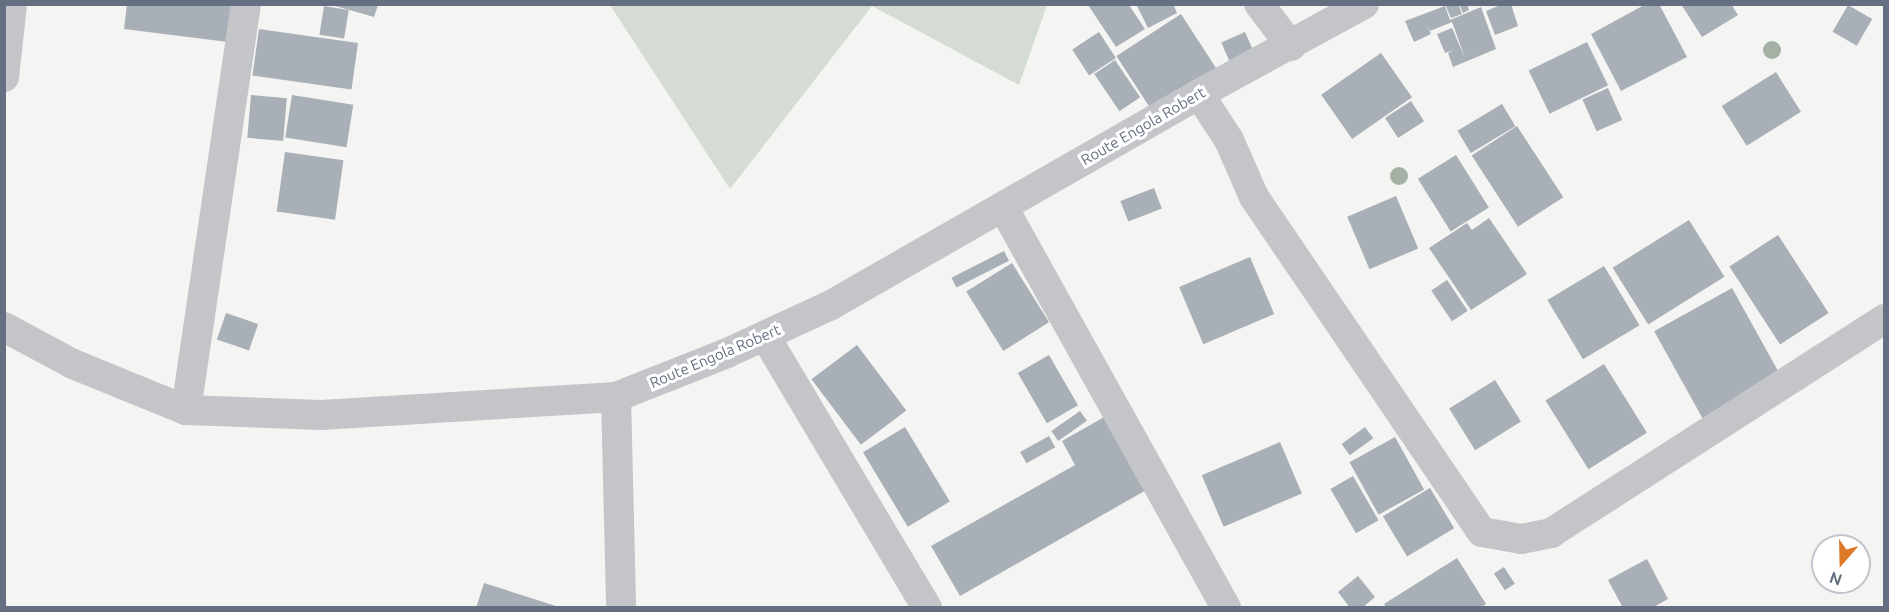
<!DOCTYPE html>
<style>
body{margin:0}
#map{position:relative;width:1889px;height:612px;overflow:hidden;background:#f4f5f2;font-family:Ubuntu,sans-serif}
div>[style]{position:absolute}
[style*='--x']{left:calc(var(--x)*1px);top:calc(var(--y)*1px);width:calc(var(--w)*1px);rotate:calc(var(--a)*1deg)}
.green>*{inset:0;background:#d4dcd3}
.building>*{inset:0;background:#a9afb6;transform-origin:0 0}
.minor>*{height:30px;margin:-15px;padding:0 15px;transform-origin:15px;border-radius:15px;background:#c3c5c9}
.trees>*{width:18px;height:18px;margin:-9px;border-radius:50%;background:#a5b1a4}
span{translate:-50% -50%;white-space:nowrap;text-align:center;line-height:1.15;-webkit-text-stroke:6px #fff;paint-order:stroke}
.street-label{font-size:15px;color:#656f82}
.frame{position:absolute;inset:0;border:6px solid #656f82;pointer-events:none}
.north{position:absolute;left:1811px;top:534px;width:60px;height:60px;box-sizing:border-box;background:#fff;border:2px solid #c1c5cd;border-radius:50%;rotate:200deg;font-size:16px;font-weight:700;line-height:24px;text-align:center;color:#656f82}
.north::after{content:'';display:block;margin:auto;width:21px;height:27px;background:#dd7a2a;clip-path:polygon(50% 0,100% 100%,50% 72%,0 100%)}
</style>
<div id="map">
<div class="green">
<div style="clip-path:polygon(610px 5px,1047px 5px,1019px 85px,872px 6px,730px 189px)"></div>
</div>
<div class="building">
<div style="clip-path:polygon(127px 4px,233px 4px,228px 42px,124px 29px)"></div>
<div style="clip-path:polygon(1136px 4px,1173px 4px,1177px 13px,1148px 28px)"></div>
<div style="clip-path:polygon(1445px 4px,1458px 4px,1462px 14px,1451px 18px)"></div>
<div style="clip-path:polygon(1459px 4px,1467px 4px,1469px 10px,1463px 13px)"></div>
<div style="clip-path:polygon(1503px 4px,1511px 4px,1518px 26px,1495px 35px,1486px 11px)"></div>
<div style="clip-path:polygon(1646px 4px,1659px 4px,1687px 57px,1621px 91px,1591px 34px)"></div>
<div style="clip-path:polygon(1681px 4px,1731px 4px,1738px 15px,1702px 37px)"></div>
<div style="clip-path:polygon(332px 5px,378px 5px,374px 17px)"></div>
<div style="clip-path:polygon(1088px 5px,1129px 5px,1145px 29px,1116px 47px)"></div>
<div style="left:1848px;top:5px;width:28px;height:31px;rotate:30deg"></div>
<div style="left:324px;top:6px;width:25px;height:29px;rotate:9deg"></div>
<div style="clip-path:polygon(1445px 6px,1450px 20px,1481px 7px,1496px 49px,1453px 67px,1448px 53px,1454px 50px,1445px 53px,1437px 34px,1452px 28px,1465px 58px,1452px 22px,1430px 31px,1426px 24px,1431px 34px,1414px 42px,1405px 21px)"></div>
<div style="left:1181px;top:14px;width:67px;height:77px;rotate:57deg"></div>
<div style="left:259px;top:29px;width:100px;height:47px;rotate:8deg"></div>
<div style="left:1099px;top:32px;width:31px;height:32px;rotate:57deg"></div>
<div style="left:1245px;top:32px;width:24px;height:26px;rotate:66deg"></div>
<div style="left:1587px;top:42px;width:48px;height:65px;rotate:64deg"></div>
<div style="left:1381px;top:53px;width:54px;height:73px;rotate:55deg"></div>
<div style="left:1115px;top:60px;width:45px;height:25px;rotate:56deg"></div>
<div style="left:1776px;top:72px;width:47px;height:64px;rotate:58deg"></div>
<div style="left:1608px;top:88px;width:35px;height:28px;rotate:66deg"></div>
<div style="left:251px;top:95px;width:36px;height:43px;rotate:5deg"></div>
<div style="left:292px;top:95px;width:62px;height:43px;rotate:9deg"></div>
<div style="left:1411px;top:101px;width:24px;height:31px;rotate:57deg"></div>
<div style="left:1502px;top:104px;width:26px;height:52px;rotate:59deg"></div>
<div style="left:1517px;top:126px;width:85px;height:54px;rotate:57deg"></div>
<div style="left:285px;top:152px;width:59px;height:60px;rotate:8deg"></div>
<div style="left:1456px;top:155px;width:62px;height:45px;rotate:58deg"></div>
<div style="left:1154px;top:188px;width:22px;height:36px;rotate:69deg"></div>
<div style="left:1396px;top:196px;width:57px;height:53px;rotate:67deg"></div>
<div style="clip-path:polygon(1489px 218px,1527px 274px,1471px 310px,1429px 248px,1467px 223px,1472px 230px)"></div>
<div style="left:1689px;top:220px;width:67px;height:90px;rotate:58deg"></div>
<div style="left:1778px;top:235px;width:93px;height:58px;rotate:57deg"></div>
<div style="left:1004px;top:251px;width:11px;height:59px;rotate:63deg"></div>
<div style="left:1250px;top:257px;width:62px;height:77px;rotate:67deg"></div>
<div style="left:1012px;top:263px;width:70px;height:54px;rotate:58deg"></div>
<div style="left:1604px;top:266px;width:69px;height:66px;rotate:59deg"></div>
<div style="left:1447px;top:280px;width:37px;height:19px;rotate:56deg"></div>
<div style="left:1732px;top:288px;width:102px;height:89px;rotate:61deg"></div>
<div style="left:226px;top:313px;width:34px;height:28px;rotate:19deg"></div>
<div style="left:857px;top:345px;width:82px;height:57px;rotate:53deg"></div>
<div style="left:1049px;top:355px;width:58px;height:36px;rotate:60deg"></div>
<div style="left:1604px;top:364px;width:81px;height:69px;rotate:58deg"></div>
<div style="left:1495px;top:380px;width:49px;height:54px;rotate:58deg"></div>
<div style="left:1080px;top:411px;width:12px;height:35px;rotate:55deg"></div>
<div style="clip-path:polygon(1106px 416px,1148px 489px,960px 596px,931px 546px,1075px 465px,1062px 441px)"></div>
<div style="left:905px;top:427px;width:87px;height:49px;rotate:59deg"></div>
<div style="left:1365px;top:427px;width:14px;height:29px;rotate:54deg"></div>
<div style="left:1049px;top:436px;width:13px;height:33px;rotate:61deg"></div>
<div style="left:1395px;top:437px;width:60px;height:52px;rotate:61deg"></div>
<div style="left:1280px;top:442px;width:56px;height:85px;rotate:67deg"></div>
<div style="left:1353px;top:476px;width:51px;height:26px;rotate:60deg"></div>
<div style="left:1430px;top:488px;width:47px;height:55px;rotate:59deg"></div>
<div style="clip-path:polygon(1457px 558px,1486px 604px,1480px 608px,1387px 608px,1384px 604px)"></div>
<div style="clip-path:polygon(1647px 559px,1668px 599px,1652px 608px,1623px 608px,1608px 580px)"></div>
<div style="left:1504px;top:567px;width:20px;height:12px;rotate:57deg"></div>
<div style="clip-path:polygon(1358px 576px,1375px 597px,1362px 608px,1350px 608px,1338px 592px)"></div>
<div style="clip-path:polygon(484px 583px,559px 607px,559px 608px,476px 608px)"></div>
</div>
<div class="minor">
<div style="--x:1259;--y:4;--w:53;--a:52.7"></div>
<div style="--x:4;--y:77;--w:73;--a:-83.7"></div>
<div style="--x:1199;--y:94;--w:55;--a:56.9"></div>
<div style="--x:1229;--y:140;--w:62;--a:66.3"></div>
<div style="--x:1254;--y:197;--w:405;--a:55.8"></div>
<div style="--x:1482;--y:532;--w:40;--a:10"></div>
<div style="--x:1521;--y:539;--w:31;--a:-11"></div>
<div style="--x:1551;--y:533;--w:396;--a:-32.7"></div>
<div style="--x:1003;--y:207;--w:459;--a:60.9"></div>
<div style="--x:4;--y:327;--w:78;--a:28.2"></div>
<div style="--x:73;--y:364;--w:122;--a:22.2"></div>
<div style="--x:186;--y:410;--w:135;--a:2.1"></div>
<div style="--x:321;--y:415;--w:296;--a:-3.5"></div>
<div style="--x:616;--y:397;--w:119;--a:-21.6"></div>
<div style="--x:727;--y:353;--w:115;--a:-24.8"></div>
<div style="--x:831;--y:305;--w:424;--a:-29.8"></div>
<div style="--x:1199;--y:94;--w:188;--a:-28.6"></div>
<div style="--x:765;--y:336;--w:317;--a:59.2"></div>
<div style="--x:616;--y:397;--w:211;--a:88.6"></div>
<div style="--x:186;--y:410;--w:410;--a:-81.6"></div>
</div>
<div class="trees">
<div style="left:1772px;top:50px"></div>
<div style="left:1399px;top:176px"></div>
</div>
<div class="street-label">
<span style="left:1143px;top:126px;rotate:-30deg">Route Engola Robert</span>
<span style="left:715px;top:356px;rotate:-23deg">Route Engola Robert</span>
</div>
<div class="frame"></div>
<div class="north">N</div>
</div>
